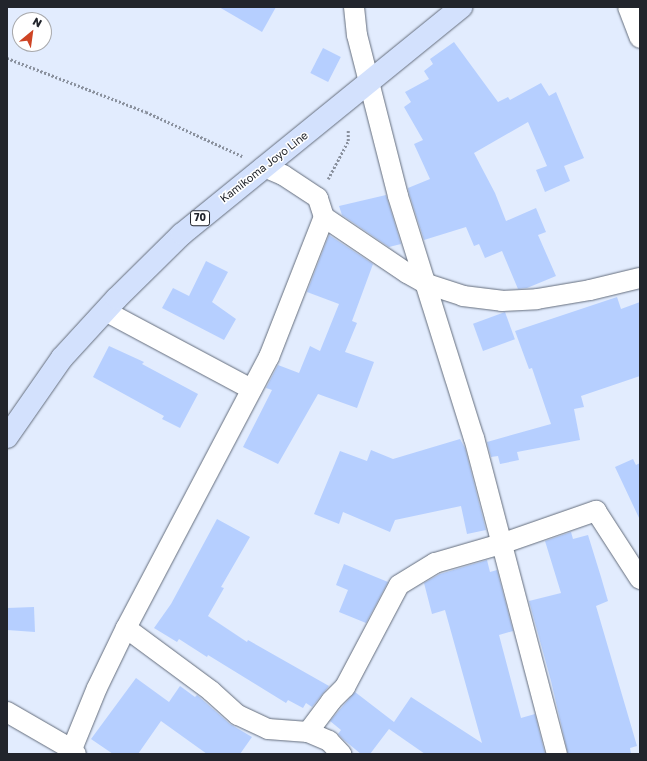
<!DOCTYPE html>
<style>
body{margin:0}
#map{position:relative;width:647px;height:761px;overflow:hidden;background:#e2ecfe;font-family:"Golos Text",sans-serif}
div>[style]{position:absolute}
[style*='--x']{left:calc(var(--x)*1px);top:calc(var(--y)*1px);width:calc(var(--w)*1px);rotate:calc(var(--a)*1deg)}
.building>*{inset:0;background:#b6cfff;transform-origin:0 0}
.path>*{height:2.5px;margin-top:-1.25px;transform-origin:0;background:repeating-linear-gradient(90deg,#8a919e 0 2px,transparent 0 4px)}
.roads{filter:drop-shadow(0 0 1px #646d7c) drop-shadow(0 0 1px #646d7c)}
.minor>*{height:20px;margin:-10px;padding:0 10px;transform-origin:10px;border-radius:10px;background:#fff}
.primary>*{height:22px;margin:-11px;padding:0 11px;transform-origin:11px;border-radius:11px;background:#d3e1fd}
span{translate:-50% -50%;white-space:nowrap;text-align:center;line-height:1.15;-webkit-text-stroke:3px #fff;paint-order:stroke}
.shield-label span{padding:1px 3px;background:#fff;border:1px solid;border-radius:3px;-webkit-text-stroke-width:0}
.shield-label{font-size:10px;color:#22252c;font-weight:700}
.street-label{font-size:11px;color:#22252c}
.frame{position:absolute;inset:0;border:8px solid #22252c;pointer-events:none}
.north{position:absolute;left:12px;top:12px;width:40px;height:40px;box-sizing:border-box;background:#fff;border:1px solid #a7a8ab;border-radius:50%;rotate:29deg;font-size:11px;font-weight:700;line-height:16px;text-align:center;color:#22252c}
.north::after{content:'';display:block;margin:auto;width:14px;height:18px;background:#ce4424;clip-path:polygon(50% 0,100% 100%,50% 72%,0 100%)}
</style>
<div id="map">
<div class="building">
<div style="clip-path:polygon(219px 7px,276px 7px,262px 32px)"></div>
<div style="clip-path:polygon(454px 42px,498px 102px,508px 97px,510px 100px,541px 83px,549px 96px,556px 92px,584px 158px,564px 166px,570px 181px,545px 192px,536px 170px,547px 166px,528px 122px,474px 153px,495px 193px,506px 221px,536px 208px,546px 232px,538px 235px,556px 276px,527px 288px,518px 289px,502px 251px,485px 258px,479px 244px,474px 246px,466px 227px,424px 240px,409px 193px,408px 188px,430px 179px,414px 144px,423px 140px,404px 107px,411px 102px,405px 92px,429px 79px,424px 71px,433px 64px,430px 59px)"></div>
<div style="left:323px;top:48px;width:20px;height:28px;rotate:27deg"></div>
<div style="clip-path:polygon(386px 195px,401px 244px,389px 247px,342px 215px,339px 206px)"></div>
<div style="clip-path:polygon(329px 235px,373px 264px,352px 321px,357px 323px,345px 352px,374px 362px,357px 408px,318px 394px,278px 464px,243px 447px,272px 390px,266px 388px,278px 365px,299px 373px,310px 346px,320px 351px,339px 304px,307px 292px)"></div>
<div style="clip-path:polygon(206px 261px,228px 272px,212px 302px,236px 319px,224px 340px,162px 308px,173px 288px,189px 296px)"></div>
<div style="clip-path:polygon(617px 297px,621px 309px,640px 302px,640px 376px,581px 396px,584px 407px,574px 409px,580px 440px,517px 452px,519px 460px,500px 464px,498px 456px,491px 457px,487px 442px,551px 424px,532px 368px,529px 369px,515px 331px)"></div>
<div style="left:505px;top:312px;width:29px;height:34px;rotate:70deg"></div>
<div style="clip-path:polygon(109px 346px,144px 362px,142px 364px,198px 394px,180px 428px,162px 419px,164px 416px,93px 377px)"></div>
<div style="clip-path:polygon(460px 439px,465px 448px,486px 530px,467px 534px,461px 506px,395px 520px,390px 532px,343px 512px,339px 524px,314px 514px,340px 451px,367px 461px,371px 450px,393px 459px)"></div>
<div style="clip-path:polygon(633px 459px,636px 465px,640px 463px,640px 520px,615px 467px)"></div>
<div style="clip-path:polygon(217px 519px,250px 537px,221px 587px,224px 588px,208px 616px,247px 642px,248px 640px,329px 686px,312px 707px,306px 703px,303px 708px,288px 700px,286px 703px,208px 655px,207px 657px,179px 639px,177px 642px,154px 628px,171px 604px)"></div>
<div style="clip-path:polygon(571px 532px,573px 539px,588px 535px,601px 577px,608px 601px,596px 606px,637px 746px,630px 748px,631px 754px,568px 754px,551px 681px,529px 601px,561px 593px,545px 541px)"></div>
<div style="clip-path:polygon(487px 560px,490px 572px,497px 570px,513px 631px,499px 635px,521px 718px,535px 714px,545px 754px,425px 754px,389px 729px,370px 754px,361px 754px,344px 740px,338px 734px,341px 730px,330px 721px,355px 692px,394px 722px,411px 697px,482px 743px,445px 610px,432px 614px,424px 583px,440px 574px)"></div>
<div style="clip-path:polygon(344px 564px,388px 582px,366px 623px,339px 612px,348px 590px,336px 585px)"></div>
<div style="clip-path:polygon(34px 607px,35px 632px,7px 630px,7px 608px)"></div>
<div style="clip-path:polygon(136px 678px,169px 702px,180px 686px,195px 697px,197px 695px,230px 724px,252px 737px,240px 754px,207px 754px,161px 721px,138px 754px,113px 754px,91px 739px)"></div>
</div>
<div class="path">
<div style="--x:7;--y:58;--w:149;--a:21.2"></div>
<div style="--x:146;--y:112;--w:106;--a:24.6"></div>
<div style="--x:328;--y:179;--w:43;--a:-62.2"></div>
<div style="--x:348;--y:141;--w:12;--a:-90"></div>
</div>
<div class="roads">
<div class="minor">
<div style="--x:354;--y:7;--w:28;--a:84"></div>
<div style="--x:357;--y:35;--w:166;--a:75.7"></div>
<div style="--x:398;--y:196;--w:254;--a:72.6"></div>
<div style="--x:474;--y:438;--w:327;--a:75.3"></div>
<div style="--x:628;--y:7;--w:33;--a:69"></div>
<div style="--x:324;--y:217;--w:100;--a:34"></div>
<div style="--x:407;--y:273;--w:23;--a:29"></div>
<div style="--x:427;--y:284;--w:38;--a:18"></div>
<div style="--x:463;--y:296;--w:39;--a:7"></div>
<div style="--x:502;--y:301;--w:35;--a:-3"></div>
<div style="--x:537;--y:299;--w:54;--a:-9.6"></div>
<div style="--x:590;--y:290;--w:51;--a:-13.5"></div>
<div style="--x:105;--y:311;--w:166;--a:28.1"></div>
<div style="--x:126;--y:628;--w:106;--a:36.5"></div>
<div style="--x:211;--y:691;--w:36;--a:42"></div>
<div style="--x:238;--y:715;--w:33;--a:25"></div>
<div style="--x:268;--y:729;--w:40;--a:4.3"></div>
<div style="--x:308;--y:732;--w:23;--a:23"></div>
<div style="--x:329;--y:741;--w:18;--a:47"></div>
<div style="--x:7;--y:712;--w:74;--a:30"></div>
<div style="--x:71;--y:749;--w:7;--a:45"></div>
<div style="--x:308;--y:732;--w:39;--a:-53"></div>
<div style="--x:331;--y:701;--w:20;--a:-45"></div>
<div style="--x:345;--y:687;--w:115;--a:-62.1"></div>
<div style="--x:399;--y:585;--w:42;--a:-31.4"></div>
<div style="--x:435;--y:563;--w:69;--a:-16.1"></div>
<div style="--x:501;--y:544;--w:101;--a:-19.2"></div>
<div style="--x:596;--y:511;--w:81;--a:57.1"></div>
<div style="--x:70;--y:754;--w:71;--a:-67.8"></div>
<div style="--x:97;--y:688;--w:67;--a:-64.2"></div>
<div style="--x:126;--y:628;--w:306;--a:-62.2"></div>
<div style="--x:269;--y:357;--w:150;--a:-68.6"></div>
<div style="--x:324;--y:217;--w:20;--a:-108"></div>
<div style="--x:318;--y:198;--w:42;--a:-146.7"></div>
<div style="--x:283;--y:175;--w:21;--a:-157"></div>
</div>
<div class="primary">
<div style="--x:7;--y:437;--w:96;--a:-55.2"></div>
<div style="--x:62;--y:358;--w:81;--a:-47.5"></div>
<div style="--x:117;--y:298;--w:91;--a:-44.6"></div>
<div style="--x:182;--y:234;--w:360;--a:-39.1"></div>
</div>
</div>
<div class="shield-label">
<span style="left:200px;top:218px">70</span>
</div>
<div class="street-label">
<span style="left:264px;top:167px;rotate:-38deg">Kamikoma Joyo Line</span>
</div>
<div class="frame"></div>
<div class="north">N</div>
</div>
